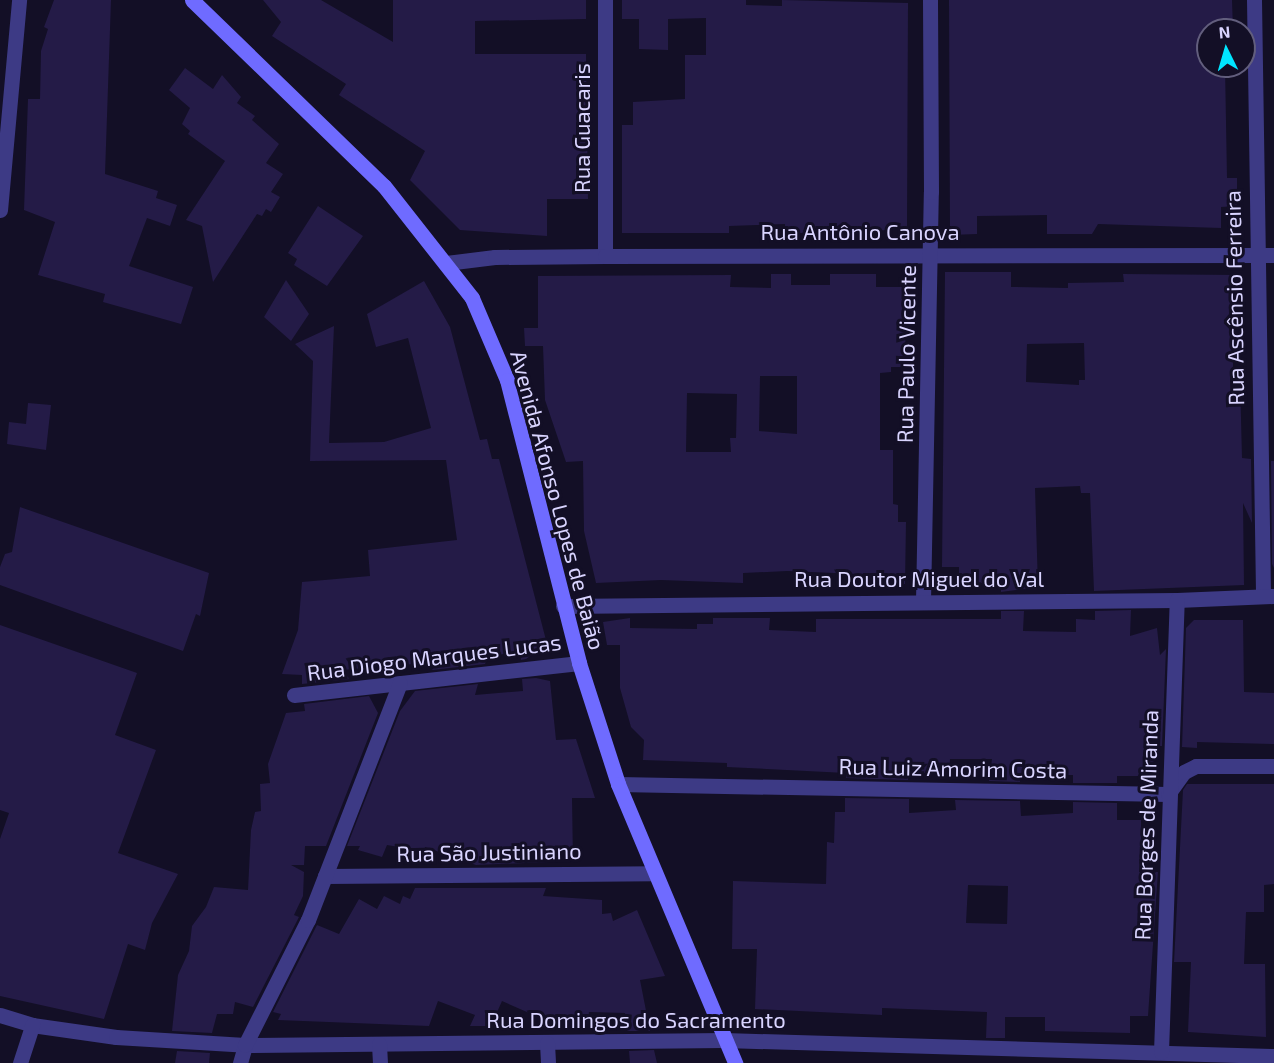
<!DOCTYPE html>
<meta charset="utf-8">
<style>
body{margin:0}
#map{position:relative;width:1274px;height:1063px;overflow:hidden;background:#130f26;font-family:"Exo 2",sans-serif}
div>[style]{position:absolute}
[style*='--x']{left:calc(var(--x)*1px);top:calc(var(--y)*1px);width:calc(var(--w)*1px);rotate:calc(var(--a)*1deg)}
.building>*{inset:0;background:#241b47}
.street>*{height:15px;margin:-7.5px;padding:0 7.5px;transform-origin:7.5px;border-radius:7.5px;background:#3d3a85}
.secondary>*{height:15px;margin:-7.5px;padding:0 7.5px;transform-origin:7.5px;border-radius:7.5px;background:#6f6bff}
span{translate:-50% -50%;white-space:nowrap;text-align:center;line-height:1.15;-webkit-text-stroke:6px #130f26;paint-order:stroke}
.street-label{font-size:22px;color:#d9d4ff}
.north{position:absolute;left:1196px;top:18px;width:60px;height:60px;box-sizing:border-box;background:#130f26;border:2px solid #625e7d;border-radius:50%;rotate:355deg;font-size:16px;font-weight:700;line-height:24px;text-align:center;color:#d9d4ff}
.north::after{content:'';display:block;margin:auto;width:21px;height:27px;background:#00e5ff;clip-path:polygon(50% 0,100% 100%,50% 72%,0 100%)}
</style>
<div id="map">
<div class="building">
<div style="clip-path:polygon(54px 0,111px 0,105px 174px,158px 191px,156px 198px,177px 205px,170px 226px,147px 218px,129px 266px,193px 287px,181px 324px,103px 302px,105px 294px,38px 275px,55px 222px,24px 210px,28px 99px,40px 99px,41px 51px,48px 29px,44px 27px)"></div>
<div style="clip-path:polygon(263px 0,321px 0,393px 42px,393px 0,586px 0,586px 19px,475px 21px,475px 54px,586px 54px,588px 199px,547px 199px,547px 236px,460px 230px,410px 180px,425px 151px,339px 95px,346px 84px,272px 36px,281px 22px)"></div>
<div style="clip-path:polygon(622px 0,746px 0,746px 5px,782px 6px,782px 0,908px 3px,907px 228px,855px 233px,855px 229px,807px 228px,807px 233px,785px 233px,785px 224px,729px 226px,729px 233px,622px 233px,622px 125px,633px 125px,633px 102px,685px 99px,685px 55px,706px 55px,706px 18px,668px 19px,668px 50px,639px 49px,639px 19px,622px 19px)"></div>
<div style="clip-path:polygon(949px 0,1232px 0,1233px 30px,1208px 30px,1208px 66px,1225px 66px,1227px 178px,1237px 178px,1237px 206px,1221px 207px,1221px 228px,1098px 224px,1092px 234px,1047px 234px,1047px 215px,977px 216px,977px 234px,950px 235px)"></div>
<div style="clip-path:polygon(185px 68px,213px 89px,222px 75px,241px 97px,237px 103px,255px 116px,252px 120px,279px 144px,266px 163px,283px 174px,271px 192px,280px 197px,271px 212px,266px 209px,262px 216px,257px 214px,213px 282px,202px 226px,186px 220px,225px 161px,188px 134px,190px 131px,182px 124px,190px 108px,169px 90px)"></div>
<div style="clip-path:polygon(318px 206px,363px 236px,327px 286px,294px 265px,297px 259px,288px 253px)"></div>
<div style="clip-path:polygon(evenodd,945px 272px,1011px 272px,1011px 287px,1068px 288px,1068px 283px,1124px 282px,1123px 274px,1238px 275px,1238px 299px,1233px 299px,1233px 379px,1240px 379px,1242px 458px,1251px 459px,1252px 523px,1243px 503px,1244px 585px,1094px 591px,1090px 493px,1081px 493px,1080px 486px,1035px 488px,1038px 587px,1001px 592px,1001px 583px,959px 583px,959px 567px,942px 567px,945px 272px,1084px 343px,1085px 380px,1079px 380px,1079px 385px,1026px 382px,1027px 344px,1084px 343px)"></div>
<div style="clip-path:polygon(evenodd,771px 274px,791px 274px,791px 285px,830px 285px,830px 274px,876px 274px,876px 287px,904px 287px,906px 367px,891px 367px,891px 372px,880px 373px,880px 450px,893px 450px,893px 504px,898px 505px,898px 522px,906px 522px,905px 584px,881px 584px,881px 575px,787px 571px,743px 573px,743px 583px,661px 580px,596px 583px,584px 531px,583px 461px,566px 462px,545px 400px,543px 346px,525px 346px,524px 328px,538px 328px,538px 276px,731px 275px,730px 287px,771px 288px,771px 274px,760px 376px,797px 376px,797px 434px,759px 431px,760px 376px,771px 274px,687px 393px,737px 394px,736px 438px,730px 438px,731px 452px,686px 452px,687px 393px)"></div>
<div style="clip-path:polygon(286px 280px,309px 314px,291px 341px,264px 317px)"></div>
<div style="clip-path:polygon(424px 281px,450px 327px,480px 440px,487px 439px,492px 459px,499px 459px,547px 644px,526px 659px,521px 660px,520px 652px,488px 656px,485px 664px,432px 670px,438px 662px,341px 670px,350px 679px,302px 684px,302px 675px,282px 674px,298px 630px,302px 582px,370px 576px,368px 550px,457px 540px,446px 460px,310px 461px,313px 361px,295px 344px,334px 326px,329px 443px,384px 442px,431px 428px,408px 338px,376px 347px,367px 314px)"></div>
<div style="clip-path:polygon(28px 403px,51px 405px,46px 450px,7px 444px,9px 422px,26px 424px)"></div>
<div style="clip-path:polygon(1271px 461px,1274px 461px,1274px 568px,1272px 564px)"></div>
<div style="clip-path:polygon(20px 507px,209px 573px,200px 616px,196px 614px,183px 651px,0 585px,0 567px,5px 554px,12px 552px)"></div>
<div style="clip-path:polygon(1131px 610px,1130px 636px,1157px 628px,1160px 655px,1166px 649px,1162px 746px,1154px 746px,1153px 776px,1117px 776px,1117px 783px,1073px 783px,1073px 775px,1019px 775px,1020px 782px,989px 781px,992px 759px,950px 759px,949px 773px,908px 773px,908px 780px,846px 778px,846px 773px,727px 767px,727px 763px,643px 760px,644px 740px,631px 727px,620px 688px,620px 645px,607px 645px,603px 622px,630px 618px,630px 628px,697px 629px,697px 624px,713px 624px,713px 618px,770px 618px,769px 630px,816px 632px,816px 619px,1001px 619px,1001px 611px,1024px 611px,1023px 631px,1076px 632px,1076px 619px,1095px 620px,1095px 611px)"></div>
<div style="clip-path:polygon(1194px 620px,1243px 620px,1244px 692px,1274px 693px,1274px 744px,1197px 742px,1197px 748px,1182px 747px,1186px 628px)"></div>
<div style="clip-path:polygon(0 625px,137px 673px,115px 735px,156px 750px,118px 853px,178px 874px,152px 923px,145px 950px,128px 944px,104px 1019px,0 996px,0 839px,9px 813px,0 810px)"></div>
<div style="clip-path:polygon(536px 678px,550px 681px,556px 740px,576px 739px,595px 798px,572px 798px,573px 861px,476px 865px,425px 847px,423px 851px,387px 845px,382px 857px,358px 850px,360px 846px,347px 846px,400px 711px,415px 691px,478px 684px,475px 695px,523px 691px,522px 679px)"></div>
<div style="clip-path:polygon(369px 696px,378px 713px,326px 846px,305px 846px,304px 865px,291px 865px,304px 872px,303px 896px,294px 915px,299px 917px,253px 1007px,235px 1002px,233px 1014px,217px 1014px,212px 1033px,172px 1031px,178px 975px,189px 951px,192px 926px,206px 907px,214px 887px,248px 890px,251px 830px,255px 812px,261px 811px,260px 784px,270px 783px,268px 764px,286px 713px,305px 711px,304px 704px)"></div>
<div style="clip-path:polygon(1187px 784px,1274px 784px,1274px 884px,1264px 885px,1264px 912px,1246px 912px,1244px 964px,1265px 964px,1266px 1037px,1188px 1032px,1191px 962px,1174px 962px,1183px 790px)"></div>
<div style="clip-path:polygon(evenodd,845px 798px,909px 799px,909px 813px,956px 810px,955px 800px,1020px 801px,1021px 816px,1073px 813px,1073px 802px,1117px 803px,1117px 820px,1141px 820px,1141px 871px,1158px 872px,1148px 1016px,1130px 1016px,1130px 1033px,1045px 1031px,1045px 1017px,1005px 1017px,1005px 1038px,986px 1038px,987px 1012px,882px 1008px,882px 1015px,755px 1009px,757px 949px,732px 949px,733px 881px,826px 884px,827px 842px,834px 843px,835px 812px,845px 812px,845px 798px,968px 885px,1008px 886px,1007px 924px,966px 923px,968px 885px)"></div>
<div style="clip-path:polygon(415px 888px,546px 888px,543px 896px,602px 900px,602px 914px,611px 913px,613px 921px,637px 910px,665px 976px,640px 980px,650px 1031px,627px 1031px,625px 1013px,589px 1012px,588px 1019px,578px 1018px,578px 1027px,561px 1027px,502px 1001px,491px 1026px,470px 1026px,475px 1015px,438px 1001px,429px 1026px,278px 1020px,281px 1014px,273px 1012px,317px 925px,339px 934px,359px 899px,377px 909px,384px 896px,400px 904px,403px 896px,410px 899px)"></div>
<div style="clip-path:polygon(654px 1050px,657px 1063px,630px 1063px,629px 1051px)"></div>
<div style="clip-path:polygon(177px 1051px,210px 1053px,209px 1063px,175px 1063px)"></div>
</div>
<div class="street">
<div style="--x:605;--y:0;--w:256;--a:90"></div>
<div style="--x:1254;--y:0;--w:596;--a:89.13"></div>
<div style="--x:0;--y:210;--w:211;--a:-84.8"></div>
<div style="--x:446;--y:263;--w:49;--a:-7"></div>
<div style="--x:495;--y:257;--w:110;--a:-0.5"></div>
<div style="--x:605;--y:256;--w:669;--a:-0.09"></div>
<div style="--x:923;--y:601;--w:409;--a:-88.9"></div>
<div style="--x:931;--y:192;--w:192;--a:-90.3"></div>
<div style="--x:563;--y:606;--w:614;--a:-0.56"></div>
<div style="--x:1177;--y:600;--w:97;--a:-2.4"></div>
<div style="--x:294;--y:695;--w:287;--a:-6.4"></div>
<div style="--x:618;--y:784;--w:550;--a:1.04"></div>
<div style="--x:1168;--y:794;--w:27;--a:-54"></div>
<div style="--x:1184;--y:772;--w:13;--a:-27"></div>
<div style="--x:1196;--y:766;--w:78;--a:0"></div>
<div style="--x:325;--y:876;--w:329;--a:-0.5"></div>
<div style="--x:0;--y:1015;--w:34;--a:17"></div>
<div style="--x:32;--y:1025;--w:85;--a:8.1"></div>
<div style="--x:116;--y:1037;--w:129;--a:3.5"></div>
<div style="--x:245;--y:1045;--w:479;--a:-0.6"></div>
<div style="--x:724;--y:1040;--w:550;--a:1.67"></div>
<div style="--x:547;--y:1043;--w:20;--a:87"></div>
<div style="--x:379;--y:1044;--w:19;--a:87"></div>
<div style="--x:1161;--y:1052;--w:452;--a:-88"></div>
<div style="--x:20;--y:1063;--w:40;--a:-72"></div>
<div style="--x:240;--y:1063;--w:19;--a:-74"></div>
<div style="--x:245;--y:1045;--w:140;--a:-63.3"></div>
<div style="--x:308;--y:920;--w:254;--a:-68.8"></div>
</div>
<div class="secondary">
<div style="--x:192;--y:0;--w:267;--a:44.1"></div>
<div style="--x:384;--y:186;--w:142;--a:51.8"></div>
<div style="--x:472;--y:298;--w:89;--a:66.9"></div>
<div style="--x:507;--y:380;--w:292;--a:75.7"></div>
<div style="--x:579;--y:663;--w:127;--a:72.1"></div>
<div style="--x:618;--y:784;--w:303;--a:67.2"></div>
</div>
<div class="street-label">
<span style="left:582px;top:128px;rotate:-90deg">Rua Guacaris</span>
<span style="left:860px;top:232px">Rua Antônio Canova</span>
<span style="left:1234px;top:298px;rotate:-91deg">Rua Ascênsio Ferreira</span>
<span style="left:906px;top:354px;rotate:-89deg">Rua Paulo Vicente</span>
<span style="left:558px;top:500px;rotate:75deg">Avenida Afonso Lopes de Baião</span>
<span style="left:919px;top:579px">Rua Doutor Miguel do Val</span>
<span style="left:434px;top:657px;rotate:-7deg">Rua Diogo Marques Lucas</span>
<span style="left:953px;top:768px;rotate:1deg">Rua Luiz Amorim Costa</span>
<span style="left:1146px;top:825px;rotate:-88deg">Rua Borges de Miranda</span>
<span style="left:489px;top:852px;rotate:-1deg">Rua São Justiniano</span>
<span style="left:636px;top:1020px">Rua Domingos do Sacramento</span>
</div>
<div class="north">N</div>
</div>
